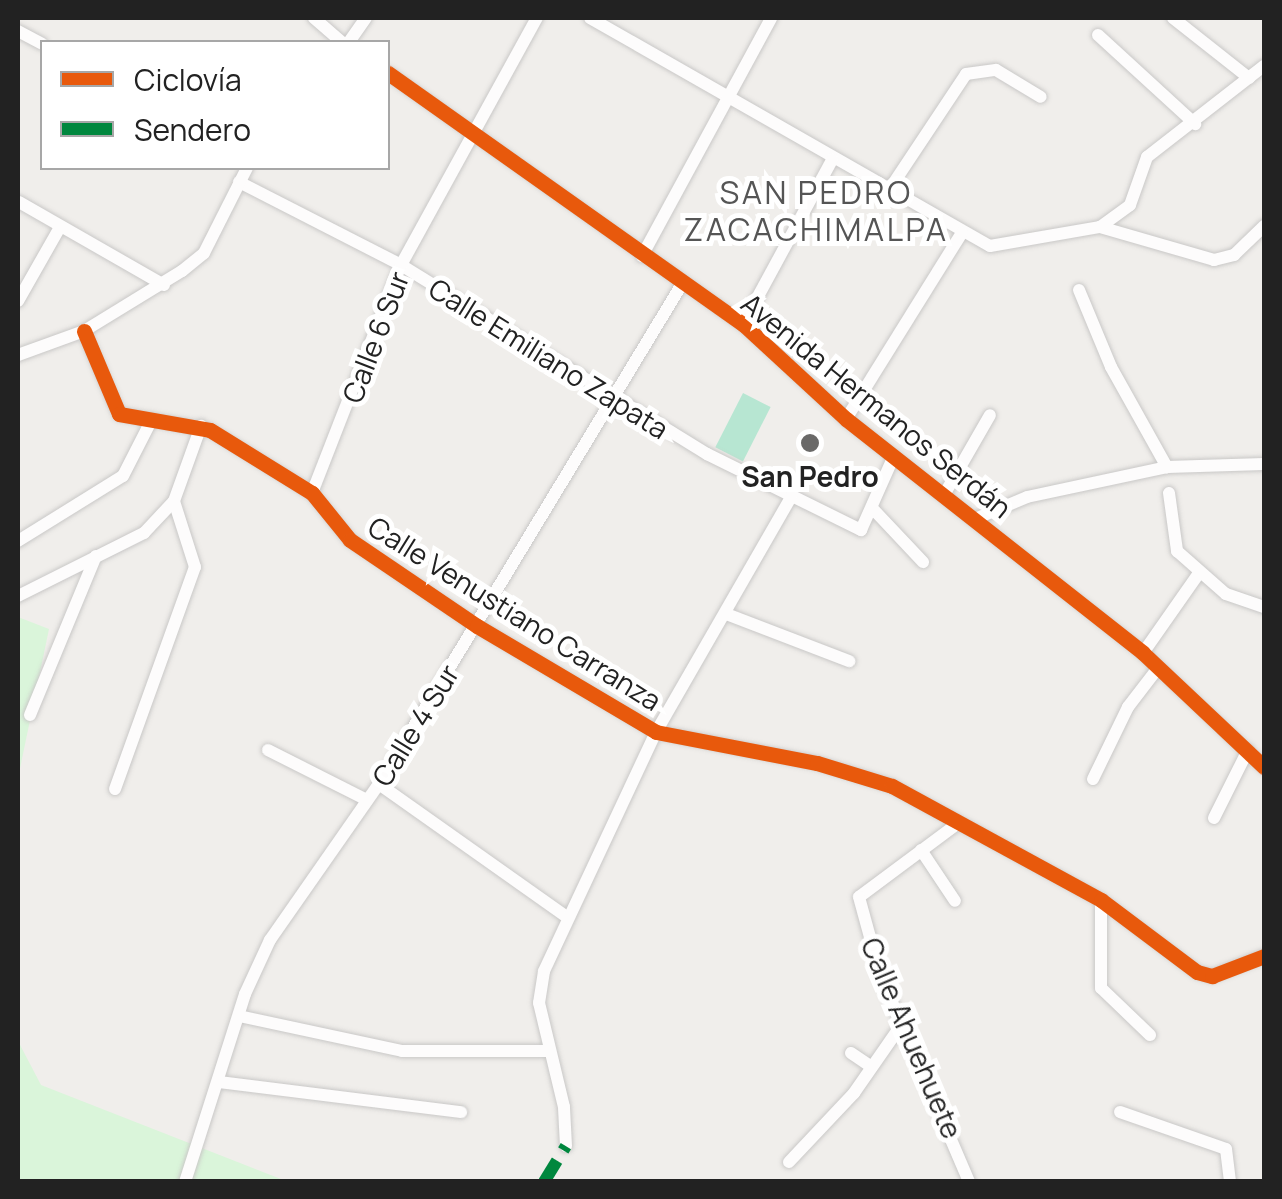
<!DOCTYPE html>
<meta charset="utf-8">
<style>
body{margin:0}
#map{position:relative;width:1282px;height:1199px;overflow:hidden;background:#f0eeeb;font-family:Manrope,sans-serif}
div>[style]{position:absolute}
[style*='--x']{left:calc(var(--x)*1px);top:calc(var(--y)*1px);width:calc(var(--w)*1px);rotate:calc(var(--a)*1deg)}
.park>*{inset:0;background:#daf5da}
.pitch>*{inset:0;background:#b7e6d2;transform-origin:0 0}
.roads{filter:drop-shadow(0 0 2px #c9c8c7) drop-shadow(0 0 2px #c9c8c7)}
.minor>*{height:12px;margin:-6px;padding:0 6px;transform-origin:6px;border-radius:6px;background:#fdfcfc}
.quiet>*{height:12px;margin-top:-6px;transform-origin:0;background:repeating-linear-gradient(90deg,#00873e 0 25px,transparent 0 37px)}
.cycleway>*{height:15px;margin:-7.5px;padding:0 7.5px;transform-origin:7.5px;border-radius:7.5px;background:#e8590c}
.dots>*{width:28px;height:28px;translate:-50% -50%;box-sizing:border-box;border:5px solid #fff;border-radius:50%}
span{translate:-50% -50%;white-space:nowrap;text-align:center;line-height:1.15;-webkit-text-stroke:10px #fff;paint-order:stroke}
.street-label{font-size:28px;color:#222}
.poi-label{font-size:28px;color:#222;font-weight:700}
.quarter-label{font-size:32px;color:#555;letter-spacing:2.5px}
.frame{position:absolute;inset:0;border:20px solid #222;pointer-events:none}
.legend{position:absolute;left:40px;top:40px;width:350px;height:130px;box-sizing:border-box;background:#fff;border:2px solid #a7a7a7;margin:0;padding:12px 18px;list-style:none;font-size:30px;color:#222}
.legend li{display:flex;align-items:center;gap:20px;height:50px}
.legend b{width:50px;border:2px solid #a7a7a7}
</style>
<div id="map">
<div class="park">
<div style="clip-path:polygon(18px 617px,49px 629px,18px 778px)"></div>
<div style="clip-path:polygon(18px 1041px,41px 1085px,286px 1181px,18px 1181px)"></div>
</div>
<div class="pitch">
<div style="left:743px;top:393px;width:31px;height:61px;rotate:27deg"></div>
</div>
<div class="roads">
<div class="minor">
<div style="--x:314;--y:18;--w:37;--a:41"></div>
<div style="--x:590;--y:18;--w:460;--a:29.7"></div>
<div style="--x:990;--y:246;--w:112;--a:-9.8"></div>
<div style="--x:1100;--y:227;--w:119;--a:16.1"></div>
<div style="--x:1214;--y:260;--w:21;--a:-14"></div>
<div style="--x:1234;--y:255;--w:42;--a:-44"></div>
<div style="--x:1173;--y:18;--w:97;--a:38.3"></div>
<div style="--x:18;--y:31;--w:27;--a:28"></div>
<div style="--x:1098;--y:35;--w:132;--a:42.5"></div>
<div style="--x:349;--y:42;--w:29;--a:-55"></div>
<div style="--x:388;--y:73;--w:435;--a:35.3"></div>
<div style="--x:743;--y:324;--w:140;--a:42.7"></div>
<div style="--x:846;--y:419;--w:378;--a:38.2"></div>
<div style="--x:1143;--y:653;--w:166;--a:43.3"></div>
<div style="--x:239;--y:182;--w:182;--a:27.1"></div>
<div style="--x:401;--y:265;--w:360;--a:31.7"></div>
<div style="--x:707;--y:454;--w:172;--a:26.3"></div>
<div style="--x:861;--y:530;--w:81;--a:-66"></div>
<div style="--x:889;--y:190;--w:139;--a:-56.4"></div>
<div style="--x:966;--y:74;--w:30;--a:-8"></div>
<div style="--x:996;--y:70;--w:52;--a:31"></div>
<div style="--x:19;--y:202;--w:167;--a:29.8"></div>
<div style="--x:1100;--y:227;--w:37;--a:-36"></div>
<div style="--x:1130;--y:205;--w:51;--a:-70.5"></div>
<div style="--x:1147;--y:157;--w:148;--a:-37.9"></div>
<div style="--x:642;--y:256;--w:271;--a:-61.5"></div>
<div style="--x:1079;--y:290;--w:83;--a:67.4"></div>
<div style="--x:1111;--y:367;--w:115;--a:60.8"></div>
<div style="--x:18;--y:301;--w:85;--a:-60.4"></div>
<div style="--x:743;--y:324;--w:187;--a:-61.5"></div>
<div style="--x:84;--y:331;--w:90;--a:67.1"></div>
<div style="--x:119;--y:414;--w:92;--a:10"></div>
<div style="--x:210;--y:430;--w:120;--a:31.7"></div>
<div style="--x:312;--y:493;--w:60;--a:51"></div>
<div style="--x:350;--y:540;--w:153;--a:34.1"></div>
<div style="--x:477;--y:626;--w:208;--a:30.6"></div>
<div style="--x:656;--y:732;--w:164;--a:10.9"></div>
<div style="--x:817;--y:763;--w:78;--a:17"></div>
<div style="--x:892;--y:786;--w:238;--a:28.6"></div>
<div style="--x:1101;--y:900;--w:120;--a:36.9"></div>
<div style="--x:1197;--y:972;--w:16;--a:15"></div>
<div style="--x:1212;--y:976;--w:56;--a:-21"></div>
<div style="--x:18;--y:355;--w:70;--a:-20"></div>
<div style="--x:84;--y:331;--w:115;--a:-31.5"></div>
<div style="--x:182;--y:271;--w:28;--a:-39"></div>
<div style="--x:204;--y:253;--w:95;--a:-63.2"></div>
<div style="--x:846;--y:419;--w:219;--a:-58.1"></div>
<div style="--x:312;--y:493;--w:245;--a:-68.7"></div>
<div style="--x:401;--y:265;--w:282;--a:-61.2"></div>
<div style="--x:1169;--y:493;--w:59;--a:82.1"></div>
<div style="--x:1177;--y:551;--w:65;--a:41.3"></div>
<div style="--x:1226;--y:594;--w:40;--a:18.9"></div>
<div style="--x:944;--y:495;--w:92;--a:-60.1"></div>
<div style="--x:873;--y:509;--w:73;--a:46.7"></div>
<div style="--x:975;--y:519;--w:56;--a:-22.9"></div>
<div style="--x:1027;--y:497;--w:143;--a:-12.1"></div>
<div style="--x:1167;--y:467;--w:97;--a:-1.8"></div>
<div style="--x:18;--y:541;--w:123;--a:-31.8"></div>
<div style="--x:123;--y:476;--w:64;--a:-63"></div>
<div style="--x:18;--y:596;--w:141;--a:-26.6"></div>
<div style="--x:144;--y:533;--w:44;--a:-46.8"></div>
<div style="--x:729;--y:615;--w:129;--a:21"></div>
<div style="--x:1143;--y:653;--w:98;--a:-55"></div>
<div style="--x:30;--y:715;--w:172;--a:-67.5"></div>
<div style="--x:268;--y:750;--w:111;--a:26.8"></div>
<div style="--x:1093;--y:779;--w:80;--a:-64.1"></div>
<div style="--x:1128;--y:707;--w:49;--a:-52.4"></div>
<div style="--x:379;--y:784;--w:230;--a:35.3"></div>
<div style="--x:115;--y:789;--w:236;--a:-70.2"></div>
<div style="--x:195;--y:567;--w:69;--a:-107.7"></div>
<div style="--x:174;--y:501;--w:80;--a:-70.2"></div>
<div style="--x:1214;--y:818;--w:76;--a:-63.4"></div>
<div style="--x:957;--y:824;--w:122;--a:143.3"></div>
<div style="--x:859;--y:897;--w:80;--a:74.7"></div>
<div style="--x:880;--y:974;--w:226;--a:66.8"></div>
<div style="--x:921;--y:850;--w:61;--a:56.3"></div>
<div style="--x:1101;--y:900;--w:88;--a:90"></div>
<div style="--x:1101;--y:988;--w:68;--a:43.8"></div>
<div style="--x:239;--y:1016;--w:167;--a:12.1"></div>
<div style="--x:402;--y:1051;--w:147;--a:0"></div>
<div style="--x:851;--y:1053;--w:25;--a:34"></div>
<div style="--x:219;--y:1082;--w:244;--a:7.1"></div>
<div style="--x:1120;--y:1112;--w:112;--a:19.2"></div>
<div style="--x:1226;--y:1149;--w:33;--a:83"></div>
<div style="--x:566;--y:1146;--w:39;--a:-93"></div>
<div style="--x:564;--y:1107;--w:107;--a:-103.5"></div>
<div style="--x:539;--y:1003;--w:32;--a:-81"></div>
<div style="--x:544;--y:971;--w:264;--a:-64.9"></div>
<div style="--x:656;--y:732;--w:271;--a:-60.1"></div>
<div style="--x:789;--y:1162;--w:95;--a:-46.7"></div>
<div style="--x:854;--y:1093;--w:84;--a:-55.2"></div>
<div style="--x:185;--y:1182;--w:197;--a:-72.3"></div>
<div style="--x:245;--y:994;--w:60;--a:-65.2"></div>
<div style="--x:270;--y:940;--w:190;--a:-55.1"></div>
<div style="--x:379;--y:784;--w:585;--a:-58.78"></div>
</div>
</div>
<div class="quiet">
<div style="--x:544;--y:1182;--w:42;--a:-58.6"></div>
</div>
<div class="cycleway">
<div style="--x:388;--y:73;--w:435;--a:35.3"></div>
<div style="--x:743;--y:324;--w:140;--a:42.7"></div>
<div style="--x:846;--y:419;--w:378;--a:38.2"></div>
<div style="--x:1143;--y:653;--w:166;--a:43.3"></div>
<div style="--x:84;--y:331;--w:90;--a:67.1"></div>
<div style="--x:119;--y:414;--w:92;--a:10"></div>
<div style="--x:210;--y:430;--w:120;--a:31.7"></div>
<div style="--x:312;--y:493;--w:60;--a:51"></div>
<div style="--x:350;--y:540;--w:153;--a:34.1"></div>
<div style="--x:477;--y:626;--w:208;--a:30.6"></div>
<div style="--x:656;--y:732;--w:164;--a:10.9"></div>
<div style="--x:817;--y:763;--w:78;--a:17"></div>
<div style="--x:892;--y:786;--w:238;--a:28.6"></div>
<div style="--x:1101;--y:900;--w:120;--a:36.9"></div>
<div style="--x:1197;--y:972;--w:16;--a:15"></div>
<div style="--x:1212;--y:976;--w:56;--a:-21"></div>
</div>
<div class="dots">
<div style="left:810px;top:443px;background:#6a6968"></div>
</div>
<div class="street-label">
<span style="left:375px;top:337px;rotate:-69deg">Calle 6 Sur</span>
<span style="left:549px;top:358px;rotate:32deg">Calle Emiliano Zapata</span>
<span style="left:877px;top:405px;rotate:39deg">Avenida Hermanos Serdán</span>
<span style="left:515px;top:613px;rotate:32deg">Calle Venustiano Carranza</span>
<span style="left:415px;top:725px;rotate:-58deg">Calle 4 Sur</span>
<span style="left:912px;top:1038px;rotate:67deg">Calle Ahuehuete</span>
</div>
<div class="poi-label">
<span style="left:810px;top:476px">San Pedro</span>
</div>
<div class="quarter-label">
<span style="left:816px;top:211px">SAN PEDRO<br>ZACACHIMALPA</span>
</div>
<div class="frame"></div>
<ul class="legend">
<li><b style="height:12px;background:#e8590c"></b>Ciclovía</li>
<li><b style="height:12px;background:#00873e"></b>Sendero</li>
</ul>
</div>
